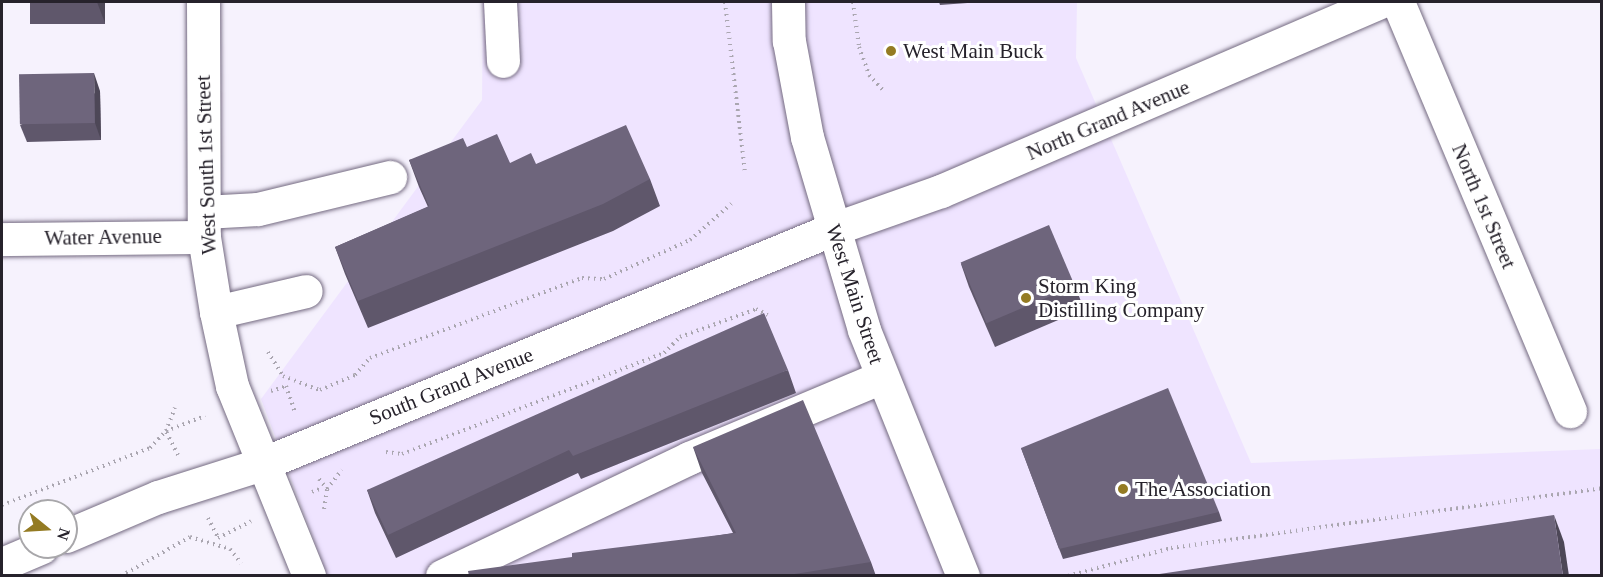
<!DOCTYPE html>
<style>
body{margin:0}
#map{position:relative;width:1603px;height:577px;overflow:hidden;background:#f6f2fd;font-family:Georgia,serif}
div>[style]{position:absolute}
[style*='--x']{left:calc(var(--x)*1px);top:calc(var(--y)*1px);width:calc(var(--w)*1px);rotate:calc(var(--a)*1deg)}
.built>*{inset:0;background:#efe4ff}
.path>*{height:4px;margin-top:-2px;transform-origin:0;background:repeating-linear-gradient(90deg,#aaa6b0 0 1.5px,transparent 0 6px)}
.roads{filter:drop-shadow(0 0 2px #746a81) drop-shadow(0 0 2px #746a81)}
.minor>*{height:33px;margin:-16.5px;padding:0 16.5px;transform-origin:16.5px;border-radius:16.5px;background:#fff}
.major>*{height:33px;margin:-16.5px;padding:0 16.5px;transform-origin:16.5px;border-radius:16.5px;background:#fff}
.wall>*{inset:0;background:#5f576b;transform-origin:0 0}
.shaded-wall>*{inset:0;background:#4d4757}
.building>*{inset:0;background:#6e657c;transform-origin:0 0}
.dots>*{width:16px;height:16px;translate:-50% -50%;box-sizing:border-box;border:3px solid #fff;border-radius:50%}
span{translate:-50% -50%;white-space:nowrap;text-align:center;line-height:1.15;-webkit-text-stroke:6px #fff;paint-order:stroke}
.poi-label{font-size:21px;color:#26222b}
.left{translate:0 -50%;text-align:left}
.street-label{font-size:21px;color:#26222b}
.frame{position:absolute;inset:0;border:3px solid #26222b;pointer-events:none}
.north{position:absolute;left:18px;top:499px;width:60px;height:60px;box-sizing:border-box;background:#fff;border:2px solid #a8a7aa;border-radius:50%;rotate:108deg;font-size:16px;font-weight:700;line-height:24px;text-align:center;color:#26222b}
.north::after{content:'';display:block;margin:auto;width:21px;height:27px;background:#947b23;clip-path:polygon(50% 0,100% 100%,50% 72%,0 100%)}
</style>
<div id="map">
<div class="built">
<div style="clip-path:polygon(483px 2px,1077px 2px,1076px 58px,1251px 463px,1601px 449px,1601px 575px,327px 575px,261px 399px,482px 100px)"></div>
</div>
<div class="path">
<div style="--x:725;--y:2;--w:170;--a:83.3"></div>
<div style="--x:853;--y:2;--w:45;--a:82.4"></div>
<div style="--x:859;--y:47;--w:30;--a:70"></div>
<div style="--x:869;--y:75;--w:21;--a:47"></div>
<div style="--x:268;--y:352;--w:28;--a:58"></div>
<div style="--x:283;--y:376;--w:40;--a:21"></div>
<div style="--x:320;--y:390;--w:38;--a:-23"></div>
<div style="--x:355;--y:375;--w:23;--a:-49"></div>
<div style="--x:370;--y:358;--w:227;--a:-20.7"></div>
<div style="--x:582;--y:278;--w:22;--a:3"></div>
<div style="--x:604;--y:279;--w:94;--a:-24.4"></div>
<div style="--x:690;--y:240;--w:55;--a:-41.3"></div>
<div style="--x:271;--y:391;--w:16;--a:-18"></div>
<div style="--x:286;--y:386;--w:28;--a:71"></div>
<div style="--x:386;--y:452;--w:16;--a:7"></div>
<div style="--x:402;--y:454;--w:281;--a:-21.1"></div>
<div style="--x:664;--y:353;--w:23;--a:-45"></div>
<div style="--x:680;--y:337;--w:81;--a:-20.2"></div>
<div style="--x:756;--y:309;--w:13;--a:27"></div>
<div style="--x:178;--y:455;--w:27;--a:-117"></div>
<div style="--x:166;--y:431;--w:42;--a:-21"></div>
<div style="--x:319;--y:479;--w:13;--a:51"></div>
<div style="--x:312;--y:492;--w:11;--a:-22"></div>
<div style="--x:2;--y:505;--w:159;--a:-21.1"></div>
<div style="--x:150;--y:448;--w:23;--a:-47"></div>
<div style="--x:166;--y:431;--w:25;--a:-69"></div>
<div style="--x:324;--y:509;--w:20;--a:-81"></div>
<div style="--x:327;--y:489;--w:24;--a:-52"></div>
<div style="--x:208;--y:518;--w:22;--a:63"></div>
<div style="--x:218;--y:538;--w:37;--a:-27"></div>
<div style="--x:121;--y:576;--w:79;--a:-29.5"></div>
<div style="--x:190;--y:537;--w:42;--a:16.7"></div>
<div style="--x:230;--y:549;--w:18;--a:52"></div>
<div style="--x:1068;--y:576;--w:107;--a:-15.2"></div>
<div style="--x:1171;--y:548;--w:435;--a:-7.9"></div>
</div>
<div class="roads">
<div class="minor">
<div style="--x:203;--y:2;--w:235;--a:89.8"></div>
<div style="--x:204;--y:237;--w:76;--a:80.9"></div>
<div style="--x:216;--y:312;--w:76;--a:77.8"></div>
<div style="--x:232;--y:386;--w:205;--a:67.9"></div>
<div style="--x:500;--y:2;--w:59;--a:87.1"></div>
<div style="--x:1398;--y:2;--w:444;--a:67.2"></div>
<div style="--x:204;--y:212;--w:54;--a:-3.2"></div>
<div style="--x:258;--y:209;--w:136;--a:-13.6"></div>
<div style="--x:2;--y:239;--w:202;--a:-0.6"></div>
<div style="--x:216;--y:312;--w:92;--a:-13.1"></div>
<div style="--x:66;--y:536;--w:100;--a:-23"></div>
<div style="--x:158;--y:497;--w:109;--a:-17.6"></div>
<div style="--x:262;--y:464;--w:617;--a:-22.37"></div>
<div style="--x:833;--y:229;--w:114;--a:-19.4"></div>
<div style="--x:941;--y:191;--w:477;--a:-23.3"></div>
<div style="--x:2;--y:564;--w:43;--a:-23"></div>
<div style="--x:442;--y:576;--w:274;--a:-25.5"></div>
<div style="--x:689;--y:458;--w:209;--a:-22.8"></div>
</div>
<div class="major">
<div style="--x:788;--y:2;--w:39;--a:89"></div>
<div style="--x:789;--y:41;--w:98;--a:79.4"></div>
<div style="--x:807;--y:137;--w:201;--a:73.5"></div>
<div style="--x:864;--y:330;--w:265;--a:68.1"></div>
</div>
</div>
<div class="wall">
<div style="left:30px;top:2px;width:75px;height:22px"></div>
<div style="clip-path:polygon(939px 2px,981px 2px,940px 5px)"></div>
<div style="clip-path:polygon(100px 91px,101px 140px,27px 142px,20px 125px)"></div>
<div style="clip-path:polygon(467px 147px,510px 163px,536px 164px,650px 179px,660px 206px,613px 231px,368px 328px,345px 274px,335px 247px,428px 207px,419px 187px,409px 160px)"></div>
<div style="clip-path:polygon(961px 264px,1075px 286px,1084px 309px,995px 347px,969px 287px)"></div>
<div style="clip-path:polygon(788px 370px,796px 393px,581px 479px,578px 473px,396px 558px,375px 513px,367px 490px)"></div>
<div style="clip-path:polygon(693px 447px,871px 562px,876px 576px,469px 576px,733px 533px,702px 473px)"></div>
<div style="clip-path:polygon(1021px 448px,1219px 512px,1222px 521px,1063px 559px)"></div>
</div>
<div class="shaded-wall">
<div style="clip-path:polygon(97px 2px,105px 2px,105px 23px)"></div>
<div style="clip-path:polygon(94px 73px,100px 91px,101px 140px,95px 123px)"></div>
<div style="clip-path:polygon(1554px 515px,1564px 542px,1569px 576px,1563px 576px)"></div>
</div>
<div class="building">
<div style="left:94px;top:73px;width:50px;height:75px;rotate:89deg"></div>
<div style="clip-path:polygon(626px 125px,650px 179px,603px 204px,358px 301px,335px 247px,429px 206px,409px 160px,463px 138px,467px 147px,497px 134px,510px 163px,531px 153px,536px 164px)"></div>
<div style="left:1049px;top:225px;width:66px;height:96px;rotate:67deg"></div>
<div style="clip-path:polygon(764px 313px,788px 370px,573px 456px,569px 450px,388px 535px,367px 490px)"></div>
<div style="clip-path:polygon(1168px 388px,1219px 512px,1059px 549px,1021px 448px)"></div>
<div style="clip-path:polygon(803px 400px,871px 562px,782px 576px,469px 576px,468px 571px,572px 557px,572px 553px,736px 533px,693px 447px)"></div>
<div style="clip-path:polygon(1554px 515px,1563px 576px,1146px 576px)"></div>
</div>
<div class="dots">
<div style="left:891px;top:51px;background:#947b23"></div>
<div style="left:1026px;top:298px;background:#947b23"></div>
<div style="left:1123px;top:489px;background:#947b23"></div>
</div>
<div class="poi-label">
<span class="left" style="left:903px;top:51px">West Main Buck</span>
<span class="left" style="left:1038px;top:298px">Storm King<br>Distilling Company</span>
<span class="left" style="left:1135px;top:489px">The Association</span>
</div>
<div class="street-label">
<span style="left:1108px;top:120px;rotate:-23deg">North Grand Avenue</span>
<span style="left:206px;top:165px;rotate:-92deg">West South 1st Street</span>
<span style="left:1484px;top:206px;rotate:67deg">North 1st Street</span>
<span style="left:103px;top:237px;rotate:-1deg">Water Avenue</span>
<span style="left:855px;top:294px;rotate:72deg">West Main Street</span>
<span style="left:451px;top:386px;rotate:-22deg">South Grand Avenue</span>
</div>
<div class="frame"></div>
<div class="north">N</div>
</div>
